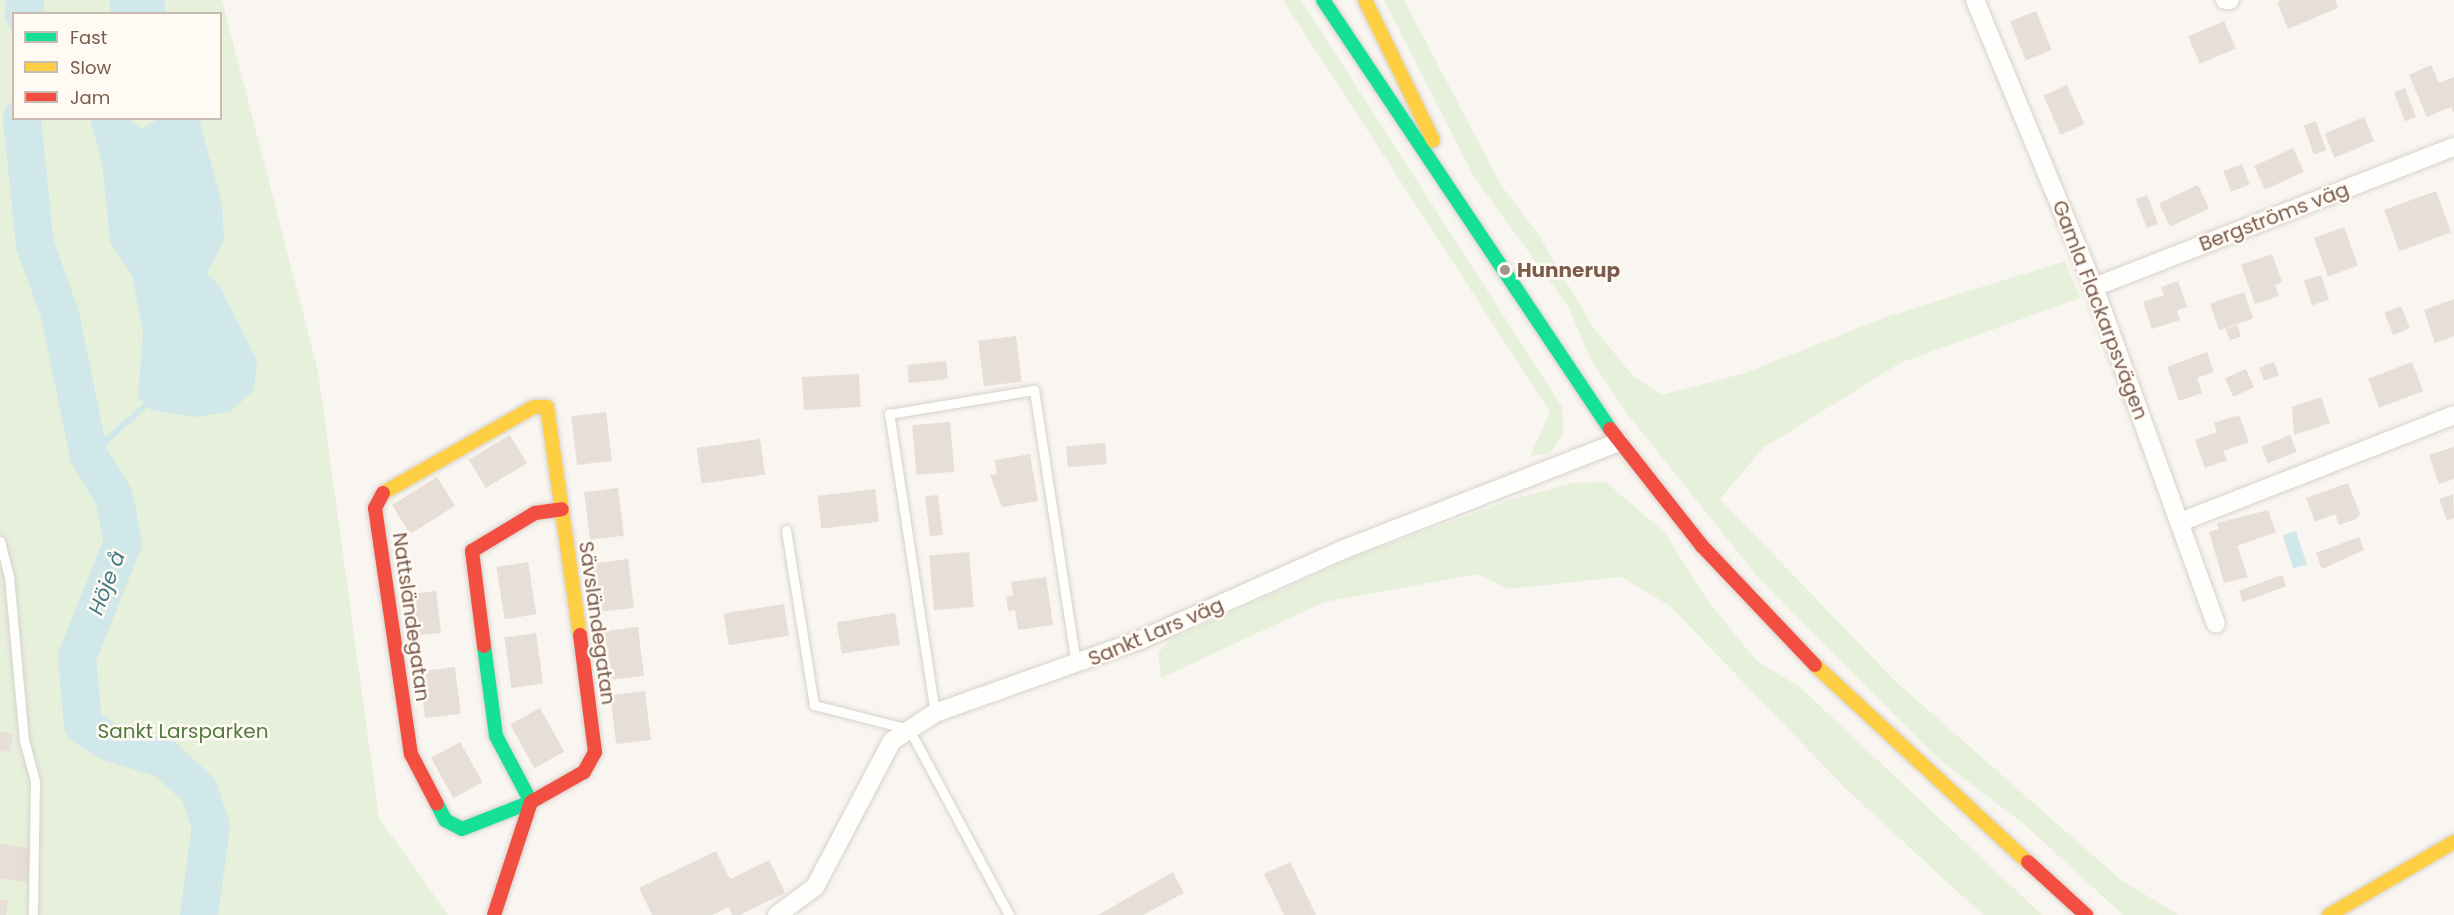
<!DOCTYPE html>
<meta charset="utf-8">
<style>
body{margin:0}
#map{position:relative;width:2454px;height:915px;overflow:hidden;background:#f9f5f0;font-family:Poppins,sans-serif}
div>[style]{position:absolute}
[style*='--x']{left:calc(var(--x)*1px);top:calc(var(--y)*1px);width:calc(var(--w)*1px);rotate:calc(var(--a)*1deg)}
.green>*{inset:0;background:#e7f0db}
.water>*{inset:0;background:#d0e8ea;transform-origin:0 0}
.stream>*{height:6px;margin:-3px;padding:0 3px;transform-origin:3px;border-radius:3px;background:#d0e8ea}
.river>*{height:38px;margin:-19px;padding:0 19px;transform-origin:19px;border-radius:19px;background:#d0e8ea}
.building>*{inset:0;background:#e6ded7;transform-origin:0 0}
.roads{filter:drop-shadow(0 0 2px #d7d1cb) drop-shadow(0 0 2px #d7d1cb)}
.lane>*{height:9px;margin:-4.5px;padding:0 4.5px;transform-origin:4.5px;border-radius:4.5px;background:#fefefd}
.street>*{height:18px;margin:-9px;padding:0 9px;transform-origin:9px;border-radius:9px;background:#fefefd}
.fast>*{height:14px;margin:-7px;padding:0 7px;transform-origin:7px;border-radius:7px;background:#16e098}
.slow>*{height:14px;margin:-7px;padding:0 7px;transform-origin:7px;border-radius:7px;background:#ffcf43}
.jam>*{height:14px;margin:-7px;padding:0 7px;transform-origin:7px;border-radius:7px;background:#f24e42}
.dots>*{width:16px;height:16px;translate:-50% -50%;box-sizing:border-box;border:3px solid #fffaf3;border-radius:50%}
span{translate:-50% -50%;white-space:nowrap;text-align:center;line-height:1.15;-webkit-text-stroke:5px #fffaf3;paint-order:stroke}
.street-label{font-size:20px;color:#7a5c4d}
.poi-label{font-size:20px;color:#7a5c4d;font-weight:700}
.left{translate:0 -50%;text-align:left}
.park-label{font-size:20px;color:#537a41}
.water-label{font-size:21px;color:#437c86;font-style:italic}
.legend{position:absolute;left:12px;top:12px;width:210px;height:108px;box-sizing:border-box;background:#fffaf3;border:2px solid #cabbb1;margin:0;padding:8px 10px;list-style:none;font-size:18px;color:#7a5c4d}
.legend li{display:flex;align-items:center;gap:12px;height:30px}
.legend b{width:30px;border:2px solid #cabbb1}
</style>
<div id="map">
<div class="green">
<div style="clip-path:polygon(evenodd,0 0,222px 0,318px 371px,379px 818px,448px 915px,6px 915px,8px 901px,0 900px,0 0,14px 14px,220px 14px,220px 118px,14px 118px,14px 14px)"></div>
<div style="clip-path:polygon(1283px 0,1301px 0,1562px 407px,1563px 434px,1550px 453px,1530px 456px,1550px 412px)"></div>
<div style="clip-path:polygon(1384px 0,1404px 0,1501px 185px,1538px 234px,1593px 327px,1633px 376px,1662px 395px,1745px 373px,1886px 317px,2065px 261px,2080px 298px,1900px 363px,1763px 448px,1720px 499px,1895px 681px,2121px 880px,2179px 915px,2123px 915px,2025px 825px,1935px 756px,1757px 576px,1625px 411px,1591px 360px,1568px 306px,1474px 177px)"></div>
<div style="clip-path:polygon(1606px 482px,1665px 533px,1707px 600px,1756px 660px,1801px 688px,2042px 915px,1983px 915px,1846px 789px,1670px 606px,1621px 577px,1508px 589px,1478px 574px,1324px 602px,1161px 678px,1158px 653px,1170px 640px,1356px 556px,1510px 500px,1573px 483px)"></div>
</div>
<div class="water">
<div style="left:110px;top:0;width:55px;height:15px"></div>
<div style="clip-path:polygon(90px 119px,129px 119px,141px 129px,159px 119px,199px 119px,222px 204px,224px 240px,207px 273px,220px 287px,257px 360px,254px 390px,231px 411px,196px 417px,154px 411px,138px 397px,143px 332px,132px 276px,110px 242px,102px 162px)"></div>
<div style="left:2296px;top:531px;width:35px;height:14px;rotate:72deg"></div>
</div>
<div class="stream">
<div style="--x:89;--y:456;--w:76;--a:-41.8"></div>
</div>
<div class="river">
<div style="--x:24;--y:14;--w:14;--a:-86"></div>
<div style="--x:22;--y:118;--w:128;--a:84.2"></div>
<div style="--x:35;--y:245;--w:73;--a:70.1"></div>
<div style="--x:60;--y:314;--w:145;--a:78.5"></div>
<div style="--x:89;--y:456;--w:48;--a:58.6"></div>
<div style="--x:114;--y:497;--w:46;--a:78.7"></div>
<div style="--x:123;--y:542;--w:124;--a:111.8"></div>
<div style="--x:77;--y:657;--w:68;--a:85"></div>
<div style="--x:83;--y:725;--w:31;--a:33"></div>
<div style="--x:109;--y:742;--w:59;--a:16.9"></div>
<div style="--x:165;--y:759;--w:46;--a:42.4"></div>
<div style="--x:199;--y:790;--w:38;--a:72"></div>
<div style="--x:211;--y:826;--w:90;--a:97.7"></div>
</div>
<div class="building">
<div style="clip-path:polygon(2283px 0,2335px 0,2338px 8px,2288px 29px,2277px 2px)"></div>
<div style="left:2036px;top:11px;width:42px;height:28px;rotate:68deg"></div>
<div style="left:2224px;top:21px;width:30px;height:39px;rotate:67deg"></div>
<div style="clip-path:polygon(2431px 65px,2439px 83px,2454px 77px,2454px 113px,2451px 107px,2427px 117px,2409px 75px)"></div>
<div style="left:2067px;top:85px;width:43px;height:26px;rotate:66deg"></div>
<div style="left:2405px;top:88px;width:31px;height:12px;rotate:69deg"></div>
<div style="left:2364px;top:117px;width:26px;height:43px;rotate:67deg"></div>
<div style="left:2316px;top:121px;width:31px;height:13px;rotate:71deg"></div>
<div style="left:2293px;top:148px;width:26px;height:43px;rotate:65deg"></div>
<div style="left:2242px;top:164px;width:22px;height:20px;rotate:69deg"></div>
<div style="left:2198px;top:185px;width:26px;height:43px;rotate:65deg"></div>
<div style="left:2436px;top:191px;width:44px;height:55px;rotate:70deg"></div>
<div style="left:2147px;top:195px;width:31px;height:12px;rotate:69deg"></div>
<div style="left:2344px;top:227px;width:41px;height:32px;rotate:70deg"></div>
<div style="clip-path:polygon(2272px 254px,2282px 282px,2275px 285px,2279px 296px,2255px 304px,2241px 265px)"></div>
<div style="left:2321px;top:275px;width:26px;height:18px;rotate:72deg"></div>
<div style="clip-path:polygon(2178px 281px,2187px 307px,2177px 310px,2180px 320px,2152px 329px,2143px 302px,2164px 295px,2161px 287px)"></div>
<div style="left:2244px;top:292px;width:28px;height:36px;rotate:71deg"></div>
<div style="clip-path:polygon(2454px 299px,2454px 336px,2435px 343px,2424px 310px)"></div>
<div style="left:2401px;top:306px;width:24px;height:18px;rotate:68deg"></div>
<div style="left:2237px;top:325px;width:12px;height:12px;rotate:70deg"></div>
<div style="left:1016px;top:336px;width:46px;height:38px;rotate:83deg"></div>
<div style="clip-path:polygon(2207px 352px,2214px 372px,2197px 378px,2202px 393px,2179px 401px,2167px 367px)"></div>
<div style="left:946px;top:361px;width:18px;height:39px;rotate:84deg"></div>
<div style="left:2274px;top:362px;width:14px;height:16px;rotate:69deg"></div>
<div style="left:2412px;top:362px;width:31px;height:47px;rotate:69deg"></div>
<div style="left:2246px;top:369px;width:20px;height:23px;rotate:66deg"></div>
<div style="left:859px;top:374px;width:33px;height:57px;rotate:87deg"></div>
<div style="clip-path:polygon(2321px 397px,2330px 423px,2294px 435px,2292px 407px)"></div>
<div style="left:606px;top:412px;width:49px;height:35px;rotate:83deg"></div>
<div style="clip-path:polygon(2239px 415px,2249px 442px,2223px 451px,2227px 460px,2205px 468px,2195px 440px,2217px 432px,2214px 423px)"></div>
<div style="left:950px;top:422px;width:50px;height:38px;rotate:85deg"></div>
<div style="left:510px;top:435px;width:33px;height:48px;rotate:59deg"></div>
<div style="left:2290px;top:435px;width:18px;height:31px;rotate:68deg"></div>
<div style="left:760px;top:439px;width:36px;height:64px;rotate:82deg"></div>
<div style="left:1105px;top:443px;width:21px;height:39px;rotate:85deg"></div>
<div style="clip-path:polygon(2454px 447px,2454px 479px,2439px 484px,2429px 455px)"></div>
<div style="clip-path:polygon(1030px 454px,1038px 501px,1002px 507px,990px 475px,997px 474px,995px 460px)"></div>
<div style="left:437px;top:477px;width:34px;height:53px;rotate:58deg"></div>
<div style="clip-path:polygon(2348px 483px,2360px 514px,2356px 519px,2339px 525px,2335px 514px,2315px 522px,2306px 498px)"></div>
<div style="left:618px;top:488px;width:48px;height:34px;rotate:83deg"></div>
<div style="left:875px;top:489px;width:33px;height:58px;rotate:83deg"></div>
<div style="clip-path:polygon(2453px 494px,2454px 518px,2447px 520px,2439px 499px)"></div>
<div style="left:938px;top:495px;width:40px;height:13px;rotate:83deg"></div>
<div style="clip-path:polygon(2268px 510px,2276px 532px,2237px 546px,2248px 577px,2224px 583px,2209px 532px,2219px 529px,2217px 523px)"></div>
<div style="clip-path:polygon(2359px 537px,2364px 550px,2322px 569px,2316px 553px)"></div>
<div style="left:969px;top:552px;width:55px;height:40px;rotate:85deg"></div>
<div style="left:628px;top:559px;width:49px;height:35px;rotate:83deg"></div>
<div style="left:528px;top:562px;width:53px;height:32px;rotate:81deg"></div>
<div style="left:2282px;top:575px;width:12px;height:46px;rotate:70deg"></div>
<div style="clip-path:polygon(1046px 577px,1053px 625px,1018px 630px,1015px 610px,1008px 611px,1006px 597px,1013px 596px,1011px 582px)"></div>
<div style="left:436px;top:591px;width:42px;height:30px;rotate:83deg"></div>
<div style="left:784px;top:604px;width:32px;height:61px;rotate:81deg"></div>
<div style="left:895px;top:613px;width:32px;height:59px;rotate:81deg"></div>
<div style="left:638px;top:627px;width:49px;height:34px;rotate:83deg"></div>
<div style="left:536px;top:633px;width:51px;height:32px;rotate:82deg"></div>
<div style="left:455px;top:667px;width:47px;height:36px;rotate:83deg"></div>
<div style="left:645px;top:691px;width:49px;height:35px;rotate:83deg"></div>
<div style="left:540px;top:708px;width:50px;height:34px;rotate:61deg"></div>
<div style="clip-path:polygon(0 732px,13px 734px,10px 752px,0 751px)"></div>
<div style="left:460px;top:742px;width:46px;height:33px;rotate:61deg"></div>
<div style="clip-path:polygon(0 844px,31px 848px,27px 882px,0 878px)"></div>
<div style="clip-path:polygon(716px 851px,730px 879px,769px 860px,785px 893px,740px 915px,732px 915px,729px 907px,712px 915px,652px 915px,639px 888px)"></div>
<div style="clip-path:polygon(1290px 862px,1316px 915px,1284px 915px,1264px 874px)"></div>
<div style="clip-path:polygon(1173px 872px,1184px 893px,1143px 915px,1098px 915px)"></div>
<div style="clip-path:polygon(0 900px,8px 901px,6px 915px,0 915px)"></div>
</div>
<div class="roads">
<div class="lane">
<div style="--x:786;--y:530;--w:177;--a:80.9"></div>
<div style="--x:814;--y:705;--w:98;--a:14.2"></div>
<div style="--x:909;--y:729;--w:211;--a:61.7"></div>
<div style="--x:0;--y:541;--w:36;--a:76"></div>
<div style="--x:9;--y:576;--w:165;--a:84.8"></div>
<div style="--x:24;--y:740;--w:42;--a:75"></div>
<div style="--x:35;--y:781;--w:134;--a:90.9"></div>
<div style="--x:935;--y:713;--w:303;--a:-98.7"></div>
<div style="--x:889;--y:414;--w:147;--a:-9.4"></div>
<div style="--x:1034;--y:390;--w:278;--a:81.3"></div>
</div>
<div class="street">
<div style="--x:1975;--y:0;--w:311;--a:67.5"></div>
<div style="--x:2094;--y:287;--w:358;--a:70.1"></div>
<div style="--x:2225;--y:0;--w:5;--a:0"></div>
<div style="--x:2094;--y:287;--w:386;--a:-21.3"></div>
<div style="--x:2180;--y:522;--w:294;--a:-21.3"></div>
<div style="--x:777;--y:915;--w:47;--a:-36.4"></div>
<div style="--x:815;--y:887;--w:165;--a:-62.2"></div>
<div style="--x:892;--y:741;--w:51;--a:-33.1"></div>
<div style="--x:935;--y:713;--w:218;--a:-19.6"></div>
<div style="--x:1140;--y:640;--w:221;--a:-24"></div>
<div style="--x:1342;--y:550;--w:297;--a:-21.3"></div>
</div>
<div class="fast">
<div style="--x:1323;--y:0;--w:516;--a:56.22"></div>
<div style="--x:437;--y:804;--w:18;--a:63"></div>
<div style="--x:445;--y:820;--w:19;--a:28"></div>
<div style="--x:462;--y:829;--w:74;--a:-21.4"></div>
<div style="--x:531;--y:802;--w:75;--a:-117.9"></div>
<div style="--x:496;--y:736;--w:91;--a:-97.6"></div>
</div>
<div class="slow">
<div style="--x:1365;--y:0;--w:156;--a:64.1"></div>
<div style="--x:383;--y:493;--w:174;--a:-29.7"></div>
<div style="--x:534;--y:407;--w:13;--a:0"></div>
<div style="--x:547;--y:407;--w:230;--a:81.8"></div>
<div style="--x:1815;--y:665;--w:290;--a:42.8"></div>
<div style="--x:2329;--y:915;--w:145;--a:-30.3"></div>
</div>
<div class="jam">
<div style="--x:1610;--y:429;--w:149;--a:51.8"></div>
<div style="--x:1702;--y:546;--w:164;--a:46.5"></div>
<div style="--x:383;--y:493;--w:17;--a:118"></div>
<div style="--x:375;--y:508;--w:249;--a:81.7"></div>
<div style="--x:411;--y:754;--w:56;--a:62.5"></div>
<div style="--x:484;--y:646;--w:96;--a:-97.2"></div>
<div style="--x:472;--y:551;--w:74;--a:-31.1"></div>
<div style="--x:535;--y:513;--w:27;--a:-8"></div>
<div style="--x:2028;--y:862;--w:79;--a:42.4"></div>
<div style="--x:494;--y:915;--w:119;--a:-71.9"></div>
<div style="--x:531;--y:802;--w:61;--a:-29.5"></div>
<div style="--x:584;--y:772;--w:23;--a:-61"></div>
<div style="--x:595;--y:752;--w:118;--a:-97.3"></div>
</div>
</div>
<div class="dots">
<div style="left:1505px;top:270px;background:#a69286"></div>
</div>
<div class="street-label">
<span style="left:2274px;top:217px;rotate:-21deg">Bergströms väg</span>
<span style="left:2100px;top:310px;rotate:69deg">Gamla Flackarpsvägen</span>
<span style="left:411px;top:617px;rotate:82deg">Nattsländegatan</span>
<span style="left:597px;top:623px;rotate:82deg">Sävsländegatan</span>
<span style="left:1156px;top:632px;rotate:-23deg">Sankt Lars väg</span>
</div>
<div class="poi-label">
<span class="left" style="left:1517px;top:270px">Hunnerup</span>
</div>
<div class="park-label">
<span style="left:183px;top:731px">Sankt Larsparken</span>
</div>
<div class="water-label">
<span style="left:107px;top:583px;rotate:-69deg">Höje å</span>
</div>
<ul class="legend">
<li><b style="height:8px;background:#16e098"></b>Fast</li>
<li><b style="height:8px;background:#ffcf43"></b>Slow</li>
<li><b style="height:8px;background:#f24e42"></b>Jam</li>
</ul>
</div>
